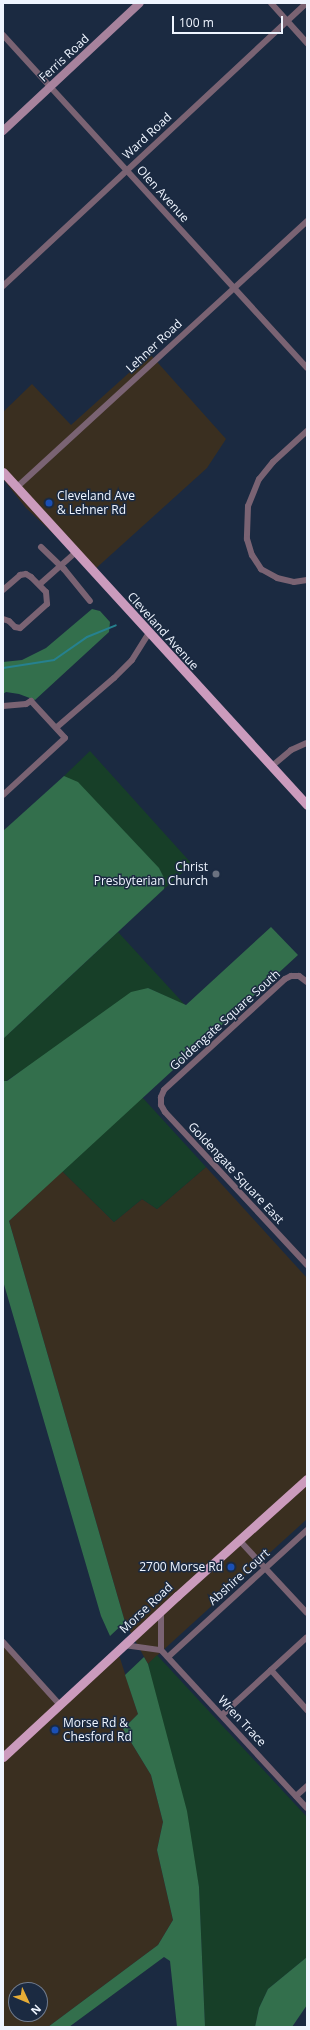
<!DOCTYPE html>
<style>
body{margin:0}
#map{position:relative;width:310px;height:2030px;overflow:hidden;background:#1b2a41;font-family:"Open Sans",sans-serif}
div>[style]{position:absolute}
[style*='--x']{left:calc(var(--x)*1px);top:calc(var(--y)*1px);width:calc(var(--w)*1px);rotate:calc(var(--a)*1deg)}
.commercial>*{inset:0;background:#3a2f20}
.green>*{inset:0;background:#173f28}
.forest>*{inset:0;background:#336f4c}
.stream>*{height:2px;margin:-1px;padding:0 1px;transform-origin:1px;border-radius:1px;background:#26818f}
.street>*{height:6px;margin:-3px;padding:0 3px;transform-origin:3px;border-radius:3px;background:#7a6373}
.secondary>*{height:8px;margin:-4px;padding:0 4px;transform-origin:4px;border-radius:4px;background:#a7839d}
.primary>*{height:9px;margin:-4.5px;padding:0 4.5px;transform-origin:4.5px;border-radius:4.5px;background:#cb9bbd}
.dots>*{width:11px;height:11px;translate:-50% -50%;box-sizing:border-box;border:2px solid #1b2a41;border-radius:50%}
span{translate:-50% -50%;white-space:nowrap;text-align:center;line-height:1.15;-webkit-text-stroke:3px #1b2a41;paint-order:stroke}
.street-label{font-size:12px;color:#eff5ff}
.poi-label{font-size:12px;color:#eff5ff}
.left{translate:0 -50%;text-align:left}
.right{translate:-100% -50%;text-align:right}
.frame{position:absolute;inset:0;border:4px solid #eff5ff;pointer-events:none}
.north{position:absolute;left:8px;top:1982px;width:40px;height:40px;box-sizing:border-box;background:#1b2a41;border:1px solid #707b8d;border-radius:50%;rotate:134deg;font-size:11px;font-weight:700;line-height:16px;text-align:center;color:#eff5ff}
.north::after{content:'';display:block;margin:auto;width:14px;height:18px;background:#e6ac36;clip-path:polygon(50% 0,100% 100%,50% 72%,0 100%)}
.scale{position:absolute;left:172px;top:16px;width:111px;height:18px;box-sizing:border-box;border:2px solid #eff5ff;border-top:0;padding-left:5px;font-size:12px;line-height:14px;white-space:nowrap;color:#eff5ff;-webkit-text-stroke:3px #1b2a41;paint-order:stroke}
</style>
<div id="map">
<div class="commercial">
<div style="clip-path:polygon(150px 354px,226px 439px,207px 468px,93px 571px,26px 508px,3px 479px,3px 412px,32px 384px,71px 425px)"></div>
<div style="clip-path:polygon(206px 1167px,307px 1278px,307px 1519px,148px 1664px,125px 1622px,9px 1221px,62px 1171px,114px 1222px,142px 1199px,157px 1209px)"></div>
<div style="clip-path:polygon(evenodd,3px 1641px,61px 1704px,118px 1652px,138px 1714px,123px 1729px,151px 1775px,163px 1822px,157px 1850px,173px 1920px,158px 1945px,48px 2027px,3px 2027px,3px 1641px,16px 1990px,40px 1990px,40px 2014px,16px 2014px,16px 1990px)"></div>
</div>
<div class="green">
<div style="clip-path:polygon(90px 751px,192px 864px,164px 889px,165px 880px,64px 776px)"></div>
<div style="clip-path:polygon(118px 932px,186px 1006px,148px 988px,6px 1081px,3px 1081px,3px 1039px)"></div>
<div style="clip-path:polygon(142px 1097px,206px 1167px,157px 1209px,142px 1199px,114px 1222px,62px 1171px)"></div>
<div style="clip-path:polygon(157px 1655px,307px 1817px,307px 1957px,268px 1989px,259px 2008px,255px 2027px,205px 2027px,199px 1887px,148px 1664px)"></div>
</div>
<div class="forest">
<div style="clip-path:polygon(92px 609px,100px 611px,110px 622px,109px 632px,35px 700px,19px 694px,6px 692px,3px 694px,3px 662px,22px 660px,46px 648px)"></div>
<div style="clip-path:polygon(64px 776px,78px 782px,159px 868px,165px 880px,164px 889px,3px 1039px,3px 831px)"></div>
<div style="clip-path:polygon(271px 927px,298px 955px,9px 1221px,125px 1622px,110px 1636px,101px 1616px,3px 1281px,3px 1081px,7px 1081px,131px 992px,148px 988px,186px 1005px)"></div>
<div style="clip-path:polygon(144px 1657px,148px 1664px,187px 1811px,199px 1887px,205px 2027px,177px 2027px,170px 1961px,164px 1957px,69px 2027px,48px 2027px,158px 1945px,173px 1920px,157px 1850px,163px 1822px,151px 1775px,123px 1729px,138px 1714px,125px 1675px)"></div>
<div style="clip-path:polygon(307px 1957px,307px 2005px,292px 2027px,255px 2027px,259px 2008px,268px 1989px)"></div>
</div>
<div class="stream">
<div style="--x:3;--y:668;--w:52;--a:-8.9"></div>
<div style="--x:54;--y:660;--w:40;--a:-34.9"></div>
<div style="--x:87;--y:637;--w:31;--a:-22"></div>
</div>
<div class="street">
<div style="--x:271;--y:3;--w:54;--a:48"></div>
<div style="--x:3;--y:35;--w:451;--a:47.6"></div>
<div style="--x:3;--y:286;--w:415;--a:-43"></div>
<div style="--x:307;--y:431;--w:46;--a:137.6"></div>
<div style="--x:273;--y:462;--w:22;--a:129"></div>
<div style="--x:259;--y:479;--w:29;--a:112"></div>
<div style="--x:248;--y:506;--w:33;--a:92"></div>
<div style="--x:247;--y:539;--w:17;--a:73"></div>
<div style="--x:252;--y:555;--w:17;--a:57"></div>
<div style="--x:261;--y:569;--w:18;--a:29"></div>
<div style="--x:277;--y:578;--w:17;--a:13"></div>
<div style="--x:294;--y:582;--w:13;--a:-9"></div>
<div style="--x:17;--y:487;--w:394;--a:-42.5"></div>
<div style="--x:41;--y:547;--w:32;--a:44"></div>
<div style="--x:64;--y:569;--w:41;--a:50.9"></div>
<div style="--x:40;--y:584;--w:48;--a:-41.6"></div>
<div style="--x:3;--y:590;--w:23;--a:-41"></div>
<div style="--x:20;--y:575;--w:6;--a:-9"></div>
<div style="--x:26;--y:574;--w:6;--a:31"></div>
<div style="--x:31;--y:577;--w:21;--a:45"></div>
<div style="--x:46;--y:592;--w:12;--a:85"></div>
<div style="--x:47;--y:604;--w:36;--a:138"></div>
<div style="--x:20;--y:628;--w:5;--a:-169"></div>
<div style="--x:15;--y:627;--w:8;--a:-135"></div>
<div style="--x:9;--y:621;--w:6;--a:-162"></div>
<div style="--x:3;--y:706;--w:23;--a:-5"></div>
<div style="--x:26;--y:704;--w:6;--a:-31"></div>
<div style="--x:31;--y:701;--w:50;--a:47.4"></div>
<div style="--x:65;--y:738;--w:84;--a:137.4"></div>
<div style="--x:57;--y:727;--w:75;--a:-40.7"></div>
<div style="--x:114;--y:678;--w:25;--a:-45"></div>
<div style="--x:132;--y:660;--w:32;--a:-58"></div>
<div style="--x:272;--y:766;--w:25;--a:-40"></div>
<div style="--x:291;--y:750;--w:17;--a:-24"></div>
<div style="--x:307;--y:982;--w:10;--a:-143"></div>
<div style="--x:299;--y:976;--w:8;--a:180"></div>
<div style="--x:291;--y:976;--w:7;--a:153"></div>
<div style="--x:285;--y:979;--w:164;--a:137.5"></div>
<div style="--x:164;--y:1090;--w:8;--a:113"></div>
<div style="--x:161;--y:1097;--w:8;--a:90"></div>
<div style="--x:161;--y:1105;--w:8;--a:60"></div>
<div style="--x:165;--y:1112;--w:209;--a:47.1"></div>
<div style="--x:240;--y:1541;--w:98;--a:47.1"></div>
<div style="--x:161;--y:1611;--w:39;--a:90"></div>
<div style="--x:3;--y:1642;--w:85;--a:47.9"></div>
<div style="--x:124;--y:1645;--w:37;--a:8"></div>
<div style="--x:161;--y:1650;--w:215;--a:47.3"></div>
<div style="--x:168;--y:1657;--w:188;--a:-42.4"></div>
<div style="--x:271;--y:1670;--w:54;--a:48"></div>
<div style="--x:222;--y:1715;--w:115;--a:-42.5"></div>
<div style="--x:296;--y:1796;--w:15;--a:-42"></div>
</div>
<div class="secondary">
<div style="--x:3;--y:131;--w:187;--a:-43.1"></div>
</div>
<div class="primary">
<div style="--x:3;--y:472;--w:451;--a:47.6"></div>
<div style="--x:3;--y:1757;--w:237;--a:-42.8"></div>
<div style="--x:177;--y:1596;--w:175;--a:-42"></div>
</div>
<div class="dots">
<div style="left:49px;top:503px;background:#1a4fb4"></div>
<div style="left:216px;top:874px;background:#6b7280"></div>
<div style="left:231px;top:1567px;background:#1a4fb4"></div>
<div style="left:55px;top:1730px;background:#1a4fb4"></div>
</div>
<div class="street-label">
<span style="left:64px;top:58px;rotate:-43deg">Ferris Road</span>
<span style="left:147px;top:136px;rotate:-43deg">Ward Road</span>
<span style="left:163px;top:194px;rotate:48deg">Olen Avenue</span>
<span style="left:154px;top:346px;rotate:-43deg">Lehner Road</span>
<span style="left:163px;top:631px;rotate:48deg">Cleveland Avenue</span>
<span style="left:225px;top:1020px;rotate:-42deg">Goldengate Square South</span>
<span style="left:236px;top:1173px;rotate:47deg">Goldengate Square East</span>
<span style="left:239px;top:1577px;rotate:-42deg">Abshire Court</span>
<span style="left:146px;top:1608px;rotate:-43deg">Morse Road</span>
<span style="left:242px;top:1721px;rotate:47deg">Wren Trace</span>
</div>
<div class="poi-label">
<span class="left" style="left:57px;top:503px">Cleveland Ave<br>&amp; Lehner Rd</span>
<span class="right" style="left:208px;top:874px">Christ<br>Presbyterian Church</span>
<span class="right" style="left:223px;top:1567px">2700 Morse Rd</span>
<span class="left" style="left:63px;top:1730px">Morse Rd &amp;<br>Chesford Rd</span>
</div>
<div class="frame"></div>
<div class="north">N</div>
<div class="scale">100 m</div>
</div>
